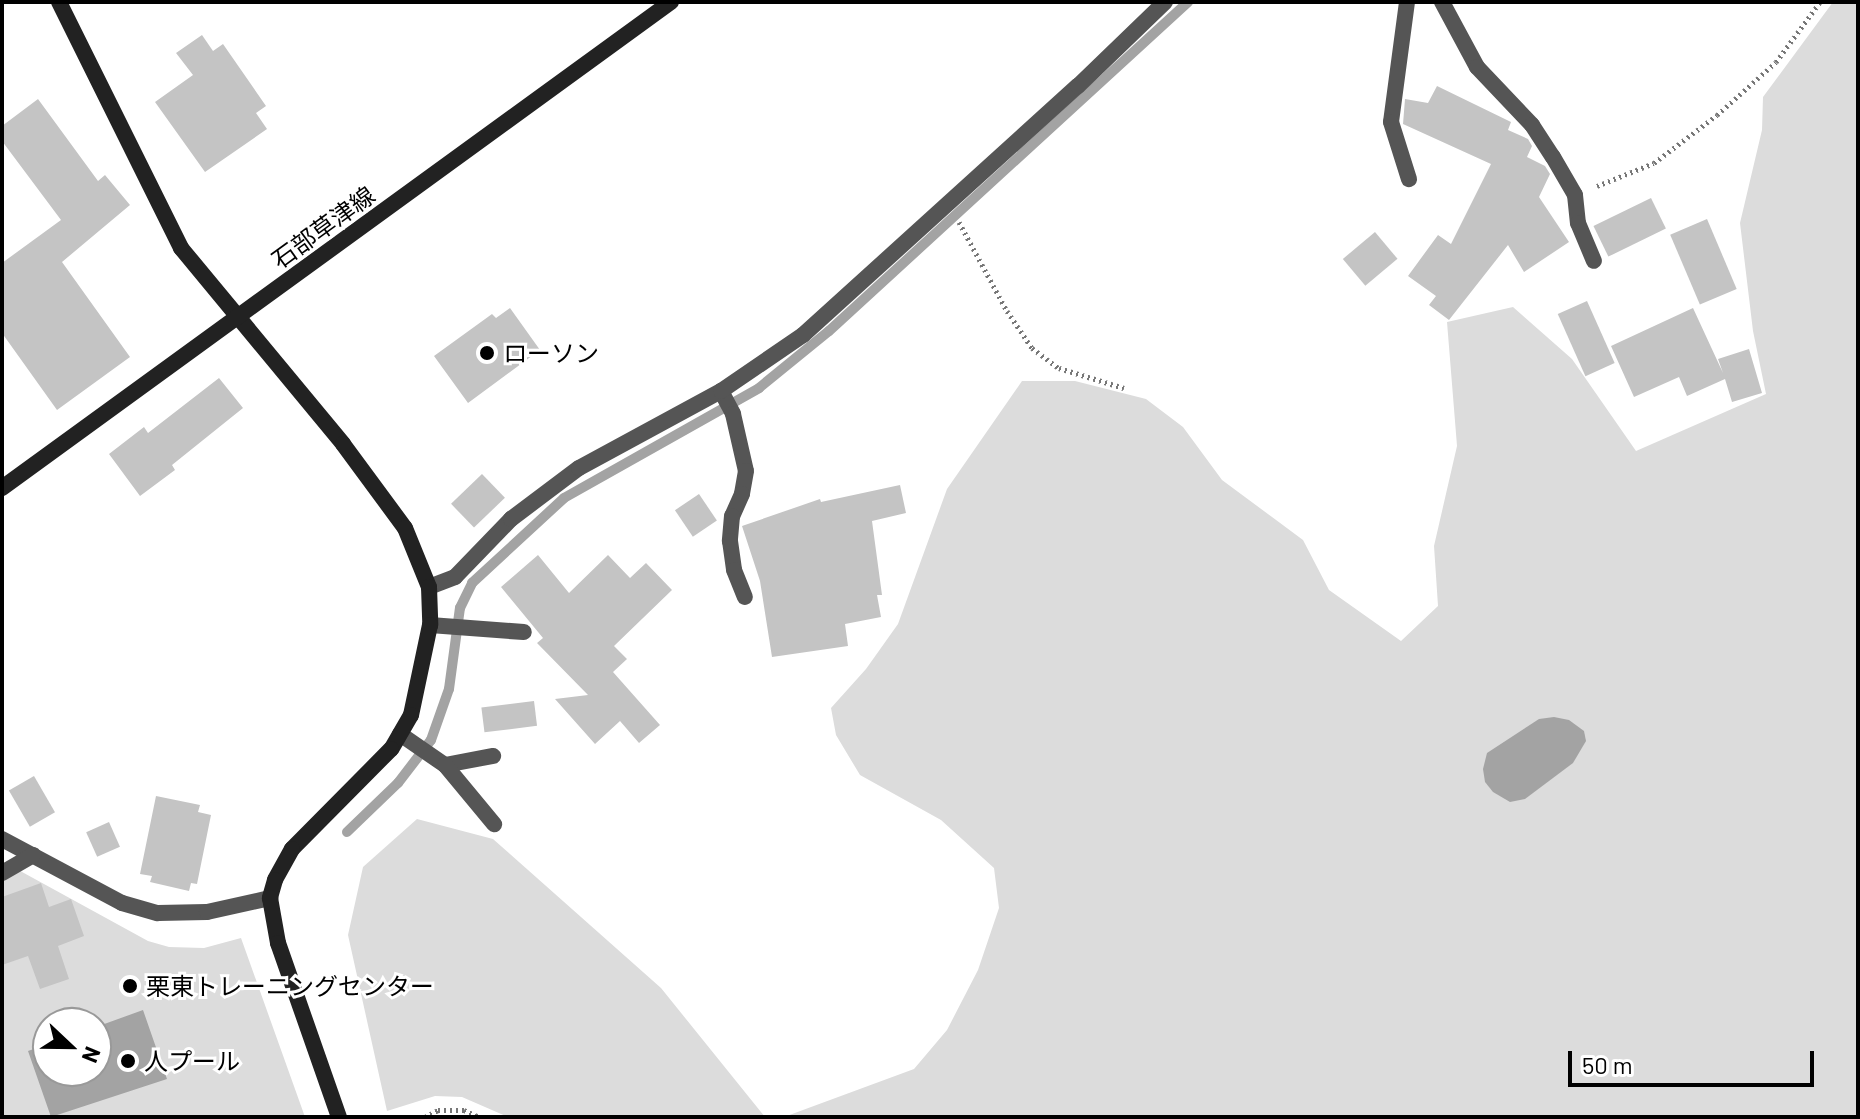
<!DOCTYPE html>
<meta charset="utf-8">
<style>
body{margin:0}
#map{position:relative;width:1860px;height:1119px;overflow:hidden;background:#fff;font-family:Barlow,"Noto Sans JP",sans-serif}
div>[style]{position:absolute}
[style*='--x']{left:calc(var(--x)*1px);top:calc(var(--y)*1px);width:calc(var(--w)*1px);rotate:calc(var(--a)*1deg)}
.green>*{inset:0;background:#dcdcdc}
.water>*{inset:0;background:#a3a3a3}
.stream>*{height:10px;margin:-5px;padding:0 5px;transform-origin:5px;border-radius:5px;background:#a3a3a3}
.building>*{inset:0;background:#c4c4c4;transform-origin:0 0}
.path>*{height:5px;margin-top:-2.5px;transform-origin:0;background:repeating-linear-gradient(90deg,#777 0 2px,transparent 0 6px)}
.lane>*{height:16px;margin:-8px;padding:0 8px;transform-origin:8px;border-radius:8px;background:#555}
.street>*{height:16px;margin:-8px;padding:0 8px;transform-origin:8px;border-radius:8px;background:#555}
.secondary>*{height:16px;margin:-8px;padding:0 8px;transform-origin:8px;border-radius:8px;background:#222}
.dots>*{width:22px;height:22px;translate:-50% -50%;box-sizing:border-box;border:4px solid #fff;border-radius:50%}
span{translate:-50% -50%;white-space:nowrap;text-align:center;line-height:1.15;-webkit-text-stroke:6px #fff;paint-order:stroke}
.street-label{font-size:24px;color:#000}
.poi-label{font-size:24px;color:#000}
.left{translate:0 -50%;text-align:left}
.frame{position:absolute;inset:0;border:4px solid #000;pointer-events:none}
.north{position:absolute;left:32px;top:1007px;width:80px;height:80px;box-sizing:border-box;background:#fff;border:2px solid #999;border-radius:50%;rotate:112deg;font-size:22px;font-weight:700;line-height:32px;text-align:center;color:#000}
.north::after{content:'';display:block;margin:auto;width:28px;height:36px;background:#000;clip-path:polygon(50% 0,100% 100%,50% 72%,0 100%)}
.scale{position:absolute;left:1568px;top:1051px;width:246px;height:36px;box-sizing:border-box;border:4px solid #000;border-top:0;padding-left:10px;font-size:24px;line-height:28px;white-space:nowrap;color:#000;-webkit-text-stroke:6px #fff;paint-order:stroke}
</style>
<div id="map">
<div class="green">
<div style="clip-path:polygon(1833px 2px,1858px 2px,1858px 1117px,784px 1117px,914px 1069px,947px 1030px,978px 970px,999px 908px,994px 868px,941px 820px,860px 775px,836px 735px,831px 708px,866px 669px,898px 624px,947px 489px,1022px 381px,1075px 381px,1146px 399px,1183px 427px,1222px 480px,1303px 540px,1329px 590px,1401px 641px,1438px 606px,1434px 546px,1457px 446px,1447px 322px,1513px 307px,1572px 359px,1636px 451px,1766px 394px,1753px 331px,1740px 223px,1762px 130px,1763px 97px)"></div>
<div style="clip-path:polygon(417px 819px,493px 839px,661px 988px,765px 1117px,508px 1117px,462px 1097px,435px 1096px,387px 1111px,348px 935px,363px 867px)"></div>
<div style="clip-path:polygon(evenodd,2px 861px,148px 941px,169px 947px,204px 948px,241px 938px,305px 1117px,2px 1117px,2px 861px,48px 1023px,96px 1023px,96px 1071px,48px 1071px,48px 1023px)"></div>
</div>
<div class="water">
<div style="clip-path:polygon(1554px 717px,1569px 720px,1584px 731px,1586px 741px,1573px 763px,1525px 799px,1510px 802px,1493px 792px,1485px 782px,1483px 769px,1487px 753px,1539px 719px)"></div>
<div style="clip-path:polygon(143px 1010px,167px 1079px,51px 1117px,28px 1051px,48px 1044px,48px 1071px,96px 1071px,96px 1027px)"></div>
</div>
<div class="stream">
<div style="--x:347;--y:832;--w:71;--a:-43.9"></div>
<div style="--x:398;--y:783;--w:54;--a:-52.5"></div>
<div style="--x:431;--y:740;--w:54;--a:-70.6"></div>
<div style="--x:449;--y:689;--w:82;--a:-82.3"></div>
<div style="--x:460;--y:608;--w:28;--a:-64"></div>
<div style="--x:472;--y:583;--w:125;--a:-42.7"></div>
<div style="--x:564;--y:498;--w:224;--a:-29.4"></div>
<div style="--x:759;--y:388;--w:90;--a:-39.2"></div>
<div style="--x:829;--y:331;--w:487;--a:-42.5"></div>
</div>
<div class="building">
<div style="clip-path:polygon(202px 35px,213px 51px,223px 44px,266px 106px,256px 113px,267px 129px,205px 172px,155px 102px,193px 75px,176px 53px)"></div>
<div style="clip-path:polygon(1437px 86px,1511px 122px,1508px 130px,1528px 139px,1532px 146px,1527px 157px,1545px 166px,1550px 174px,1539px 197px,1569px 242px,1524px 272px,1508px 245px,1449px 320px,1429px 305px,1436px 296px,1408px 276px,1438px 235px,1451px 244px,1491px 164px,1403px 124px,1405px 99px,1428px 103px)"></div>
<div style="clip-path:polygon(38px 99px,98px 181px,105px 175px,130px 205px,62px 262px,130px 357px,57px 410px,2px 333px,2px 263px,61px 220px,2px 141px,2px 126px)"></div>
<div style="left:1651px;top:198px;width:34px;height:64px;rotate:64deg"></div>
<div style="left:1707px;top:219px;width:76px;height:40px;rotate:67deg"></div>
<div style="left:1375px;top:232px;width:35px;height:42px;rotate:50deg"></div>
<div style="left:1587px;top:301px;width:68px;height:32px;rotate:66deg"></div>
<div style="clip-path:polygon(510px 308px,540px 350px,468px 403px,434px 356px,492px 314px,496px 318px)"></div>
<div style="clip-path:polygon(1693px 308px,1723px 373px,1718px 359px,1749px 349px,1762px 393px,1732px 402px,1725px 379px,1687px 396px,1679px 377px,1634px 397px,1611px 346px)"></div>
<div style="clip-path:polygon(219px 378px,243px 408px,172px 465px,175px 470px,140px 496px,109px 454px,144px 427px,148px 433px)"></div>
<div style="left:482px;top:474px;width:33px;height:43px;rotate:46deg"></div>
<div style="clip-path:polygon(900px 485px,906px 513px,872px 521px,882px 595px,877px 595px,881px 617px,845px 624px,848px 646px,772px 657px,760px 581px,742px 526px,820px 499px,821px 502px)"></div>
<div style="left:699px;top:494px;width:32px;height:29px;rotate:56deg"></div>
<div style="clip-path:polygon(538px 555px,569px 593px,608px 555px,630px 578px,646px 563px,672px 590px,614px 646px,627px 659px,613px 672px,660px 725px,639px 743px,620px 721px,595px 744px,555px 699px,588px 695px,537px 643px,543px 638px,501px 587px)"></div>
<div style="left:534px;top:701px;width:25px;height:53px;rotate:83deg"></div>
<div style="left:34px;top:776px;width:42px;height:29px;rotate:60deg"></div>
<div style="clip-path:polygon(156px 796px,200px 805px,198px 812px,211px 815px,197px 884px,191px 883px,189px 891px,150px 882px,152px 876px,140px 874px)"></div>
<div style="left:109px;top:822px;width:27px;height:25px;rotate:66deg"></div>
<div style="clip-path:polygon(41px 883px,49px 907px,71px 899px,84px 936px,58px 946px,69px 979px,40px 989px,28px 956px,2px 965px,2px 897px)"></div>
</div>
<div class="path">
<div style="--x:1597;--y:186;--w:61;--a:-22"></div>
<div style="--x:1654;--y:163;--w:79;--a:-37.3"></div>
<div style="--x:1717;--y:115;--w:79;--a:-41.9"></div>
<div style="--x:1776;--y:62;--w:74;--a:-53.7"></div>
<div style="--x:959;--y:222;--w:101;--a:61.7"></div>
<div style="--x:1007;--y:311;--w:45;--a:56"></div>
<div style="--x:1032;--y:348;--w:34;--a:37"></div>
<div style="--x:1059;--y:368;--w:68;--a:17.1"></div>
<div style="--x:425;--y:1117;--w:15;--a:-28"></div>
<div style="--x:438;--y:1110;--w:26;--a:0"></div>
<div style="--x:464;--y:1110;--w:17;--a:24"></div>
</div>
<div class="lane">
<div style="--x:1407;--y:2;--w:121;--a:97.6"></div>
<div style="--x:1391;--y:122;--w:60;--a:72.5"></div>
<div style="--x:1442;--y:2;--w:74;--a:61.7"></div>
<div style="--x:1477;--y:67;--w:80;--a:46.5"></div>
<div style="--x:1532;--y:125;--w:38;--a:57"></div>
<div style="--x:1553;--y:157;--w:44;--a:59.9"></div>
<div style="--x:1575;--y:195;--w:28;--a:84"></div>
<div style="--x:1578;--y:223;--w:41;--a:67.2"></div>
<div style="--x:721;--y:391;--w:26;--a:62"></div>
<div style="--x:733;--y:414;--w:58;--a:77.2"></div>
<div style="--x:746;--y:471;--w:23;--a:100"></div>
<div style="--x:742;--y:494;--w:24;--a:114"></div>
<div style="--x:732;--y:516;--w:25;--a:95"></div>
<div style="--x:730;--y:541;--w:29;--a:82"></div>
<div style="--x:734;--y:570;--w:29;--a:68"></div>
<div style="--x:430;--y:625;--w:94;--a:4.3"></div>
<div style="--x:400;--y:734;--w:55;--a:34.6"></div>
<div style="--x:445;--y:765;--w:49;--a:-10.6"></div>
<div style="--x:445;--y:765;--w:77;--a:50.3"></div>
<div style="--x:2;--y:839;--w:136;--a:28.1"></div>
<div style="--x:122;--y:903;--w:37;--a:16"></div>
<div style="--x:158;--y:913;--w:49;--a:-1.2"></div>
<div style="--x:207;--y:912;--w:65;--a:-12.5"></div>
<div style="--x:2;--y:873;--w:36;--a:-30"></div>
</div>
<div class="street">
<div style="--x:429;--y:587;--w:28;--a:-21"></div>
<div style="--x:455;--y:577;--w:81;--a:-46"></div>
<div style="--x:511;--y:519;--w:85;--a:-36.9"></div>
<div style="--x:579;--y:468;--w:162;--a:-28.5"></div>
<div style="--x:721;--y:391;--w:99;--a:-34.3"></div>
<div style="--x:803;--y:335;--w:371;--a:-42.2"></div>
<div style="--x:1078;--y:86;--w:121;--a:-44"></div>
</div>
<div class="secondary">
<div style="--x:59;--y:2;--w:275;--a:63.6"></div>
<div style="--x:181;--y:248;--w:254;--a:50.4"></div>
<div style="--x:343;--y:444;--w:104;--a:53.6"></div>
<div style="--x:405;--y:528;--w:64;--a:67.9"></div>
<div style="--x:429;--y:587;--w:38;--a:88"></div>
<div style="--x:430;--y:625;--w:92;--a:101.9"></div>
<div style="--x:411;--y:715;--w:39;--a:120"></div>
<div style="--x:391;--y:749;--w:141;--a:134.7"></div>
<div style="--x:292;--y:849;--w:35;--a:119"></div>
<div style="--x:275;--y:880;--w:19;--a:106"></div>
<div style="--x:270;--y:898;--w:46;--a:79.9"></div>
<div style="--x:278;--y:943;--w:184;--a:70.7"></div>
<div style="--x:2;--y:488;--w:827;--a:-36"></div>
</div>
<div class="dots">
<div style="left:487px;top:353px;background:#000"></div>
<div style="left:130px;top:986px;background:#000"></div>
<div style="left:128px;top:1061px;background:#000"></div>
</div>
<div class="street-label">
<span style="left:323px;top:227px;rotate:-36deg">石部草津線</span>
</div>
<div class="poi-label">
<span class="left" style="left:503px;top:353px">ローソン</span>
<span class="left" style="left:146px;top:986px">栗東トレーニングセンター</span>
<span class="left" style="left:144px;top:1061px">人プール</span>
</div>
<div class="frame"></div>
<div class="north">N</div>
<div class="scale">50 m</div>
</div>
